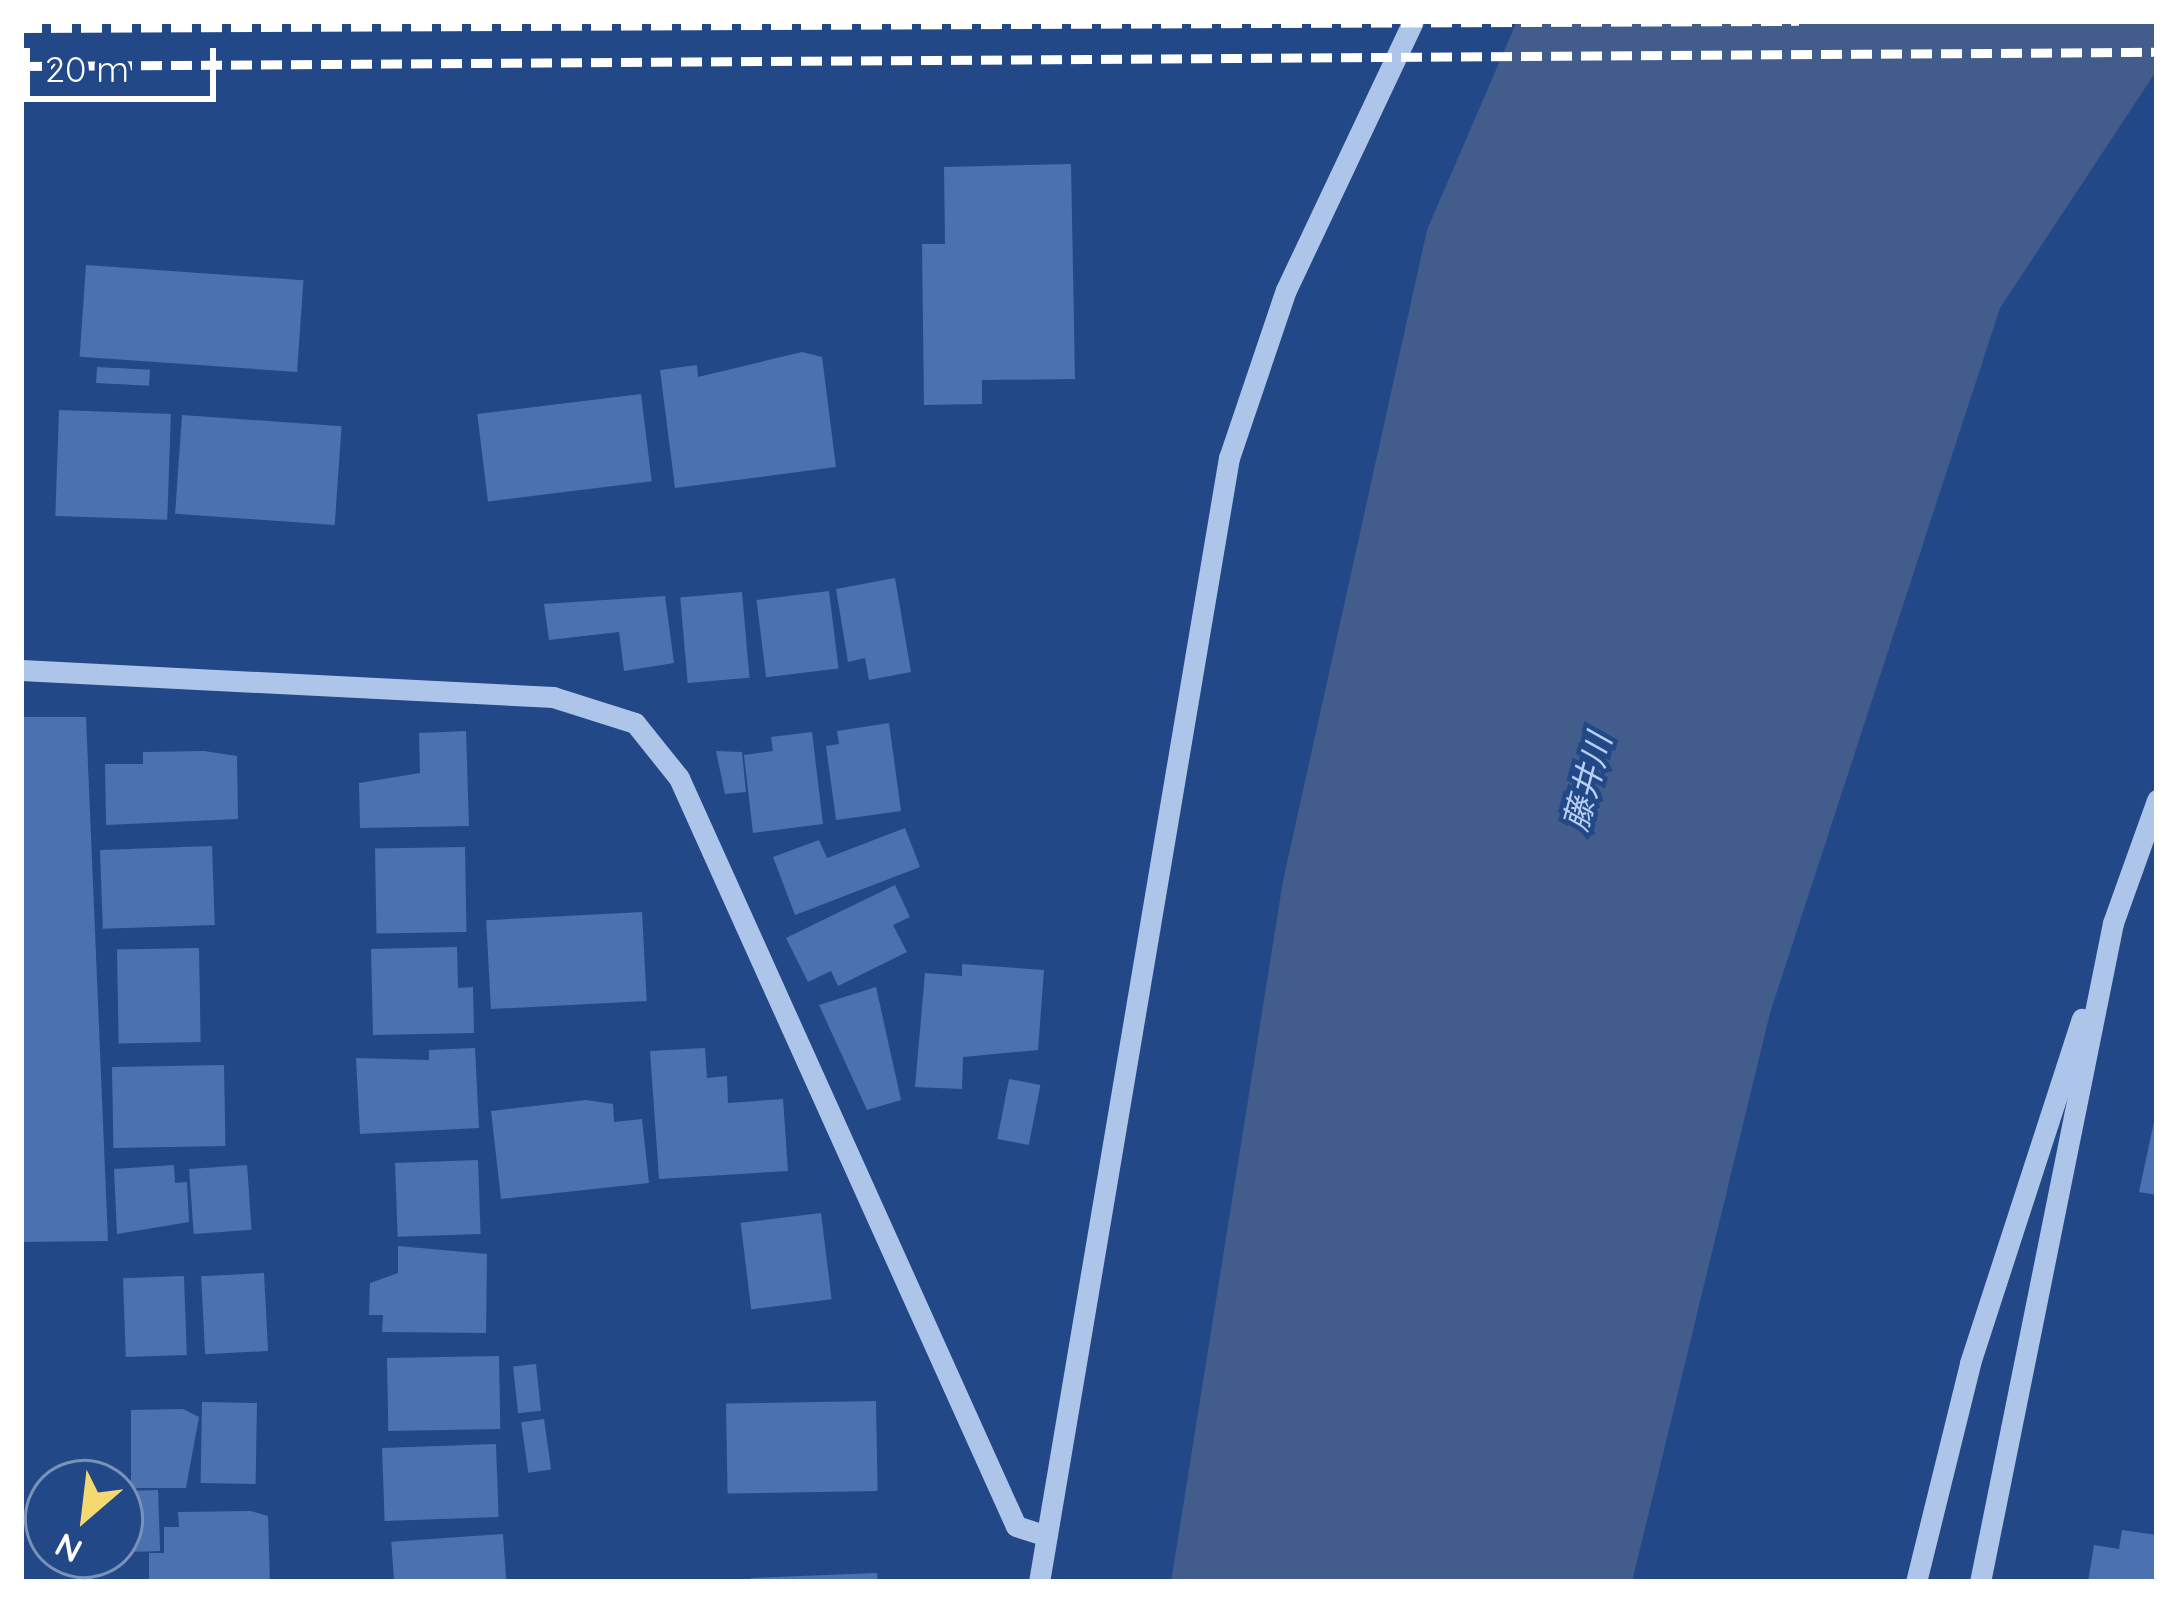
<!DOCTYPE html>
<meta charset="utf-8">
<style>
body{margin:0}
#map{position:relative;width:2178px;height:1603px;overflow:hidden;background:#224888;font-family:Quicksand,"Noto Sans JP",sans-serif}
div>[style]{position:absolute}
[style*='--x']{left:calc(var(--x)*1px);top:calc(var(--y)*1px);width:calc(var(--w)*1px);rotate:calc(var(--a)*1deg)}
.water>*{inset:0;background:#425d8c}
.building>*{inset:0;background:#4b71b0;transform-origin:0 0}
.minor>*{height:21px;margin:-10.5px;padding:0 10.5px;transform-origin:10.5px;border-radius:10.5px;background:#aec5ea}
.rail>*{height:9px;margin-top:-4.5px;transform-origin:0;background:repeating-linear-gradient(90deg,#fff 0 21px,transparent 0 30px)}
span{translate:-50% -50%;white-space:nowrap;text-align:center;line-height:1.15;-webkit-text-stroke:9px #224888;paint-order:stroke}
.water-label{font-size:33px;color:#b9cff1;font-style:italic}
.frame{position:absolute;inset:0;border:24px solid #fff;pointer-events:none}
.north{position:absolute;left:24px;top:1459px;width:120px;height:120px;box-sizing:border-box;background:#224888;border:3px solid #7a91b8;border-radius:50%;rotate:208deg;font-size:33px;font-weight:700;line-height:48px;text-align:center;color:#fff}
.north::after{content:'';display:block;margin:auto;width:42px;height:54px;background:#f5d870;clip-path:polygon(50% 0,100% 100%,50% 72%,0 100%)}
.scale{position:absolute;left:24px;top:48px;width:192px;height:54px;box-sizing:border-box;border:6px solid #fff;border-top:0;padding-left:15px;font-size:36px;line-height:42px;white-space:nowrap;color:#fff;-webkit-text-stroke:9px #224888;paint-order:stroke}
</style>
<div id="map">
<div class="water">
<div style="clip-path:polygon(1517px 21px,2157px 21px,2157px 70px,2000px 308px,1770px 1013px,1632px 1582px,1171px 1582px,1283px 881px,1427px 230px)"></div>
</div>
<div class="building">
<div style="clip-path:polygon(1071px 164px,1075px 379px,982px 380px,982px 404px,924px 405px,922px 244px,945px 244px,944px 167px)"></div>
<div style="left:86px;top:265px;width:218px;height:92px;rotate:4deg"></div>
<div style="clip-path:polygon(802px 352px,822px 357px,836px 467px,675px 488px,660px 370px,697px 365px,698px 377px)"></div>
<div style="left:97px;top:367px;width:53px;height:16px;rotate:3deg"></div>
<div style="left:641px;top:394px;width:88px;height:165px;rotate:83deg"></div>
<div style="left:59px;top:410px;width:112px;height:106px;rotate:2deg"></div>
<div style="left:182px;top:415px;width:160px;height:99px;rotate:4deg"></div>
<div style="clip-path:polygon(895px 578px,911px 672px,869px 680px,865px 658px,848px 662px,836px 589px)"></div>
<div style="left:829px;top:591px;width:78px;height:73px;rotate:83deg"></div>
<div style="left:742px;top:592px;width:86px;height:62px;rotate:85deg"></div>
<div style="clip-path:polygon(665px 596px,674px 663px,624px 671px,619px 632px,549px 640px,544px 604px)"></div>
<div style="clip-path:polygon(21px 717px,86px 717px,108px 1241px,21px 1242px)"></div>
<div style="clip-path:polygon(889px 723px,901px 811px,836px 820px,826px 746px,839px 744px,837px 731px)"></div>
<div style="clip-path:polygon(466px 731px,469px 826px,360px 828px,359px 783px,420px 773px,419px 733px)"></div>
<div style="clip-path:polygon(812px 732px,823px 824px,753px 833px,744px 755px,773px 751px,771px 737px)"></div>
<div style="clip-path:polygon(204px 751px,237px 756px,238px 819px,106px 825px,105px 764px,143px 764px,143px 752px)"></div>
<div style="clip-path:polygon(716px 751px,742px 752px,746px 792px,725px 794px)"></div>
<div style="clip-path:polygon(905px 828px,920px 867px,795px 915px,773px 857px,819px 840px,827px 858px)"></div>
<div style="left:212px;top:846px;width:79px;height:112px;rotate:88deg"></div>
<div style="left:465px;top:847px;width:85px;height:90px;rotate:89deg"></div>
<div style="clip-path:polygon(895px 885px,910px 917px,893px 925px,907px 952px,838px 986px,831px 971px,808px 982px,786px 938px)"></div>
<div style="left:642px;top:912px;width:89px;height:156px;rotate:87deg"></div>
<div style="clip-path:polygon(457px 947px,458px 988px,473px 987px,474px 1033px,373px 1035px,371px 949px)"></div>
<div style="left:199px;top:948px;width:94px;height:82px;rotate:89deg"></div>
<div style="clip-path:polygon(962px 964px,1044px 970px,1038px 1050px,963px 1057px,962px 1089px,915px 1087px,925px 973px,962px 976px)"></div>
<div style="clip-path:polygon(876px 987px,901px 1100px,867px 1110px,819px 1005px)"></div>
<div style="clip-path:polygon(475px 1048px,479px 1128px,360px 1134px,356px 1058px,429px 1060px,429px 1050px)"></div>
<div style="clip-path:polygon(705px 1048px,707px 1078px,727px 1076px,728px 1103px,783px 1099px,788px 1171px,659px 1179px,650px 1051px)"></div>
<div style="left:224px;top:1065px;width:81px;height:112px;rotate:89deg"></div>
<div style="left:1009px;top:1079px;width:32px;height:61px;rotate:11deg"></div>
<div style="clip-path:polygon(586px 1100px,613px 1104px,614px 1122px,642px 1119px,649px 1183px,501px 1199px,491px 1111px)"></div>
<div style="clip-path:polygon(2155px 1117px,2157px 1117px,2157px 1195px,2139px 1192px)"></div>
<div style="left:478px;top:1160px;width:74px;height:83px;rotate:88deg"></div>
<div style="clip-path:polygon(174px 1165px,175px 1183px,187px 1182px,189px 1222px,117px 1234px,114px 1169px)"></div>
<div style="left:247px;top:1165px;width:65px;height:58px;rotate:86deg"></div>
<div style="left:821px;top:1213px;width:87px;height:81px;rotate:83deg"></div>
<div style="clip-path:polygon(398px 1246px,487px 1254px,486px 1333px,382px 1332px,383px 1315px,369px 1315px,370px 1283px,398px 1273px)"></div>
<div style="left:264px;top:1273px;width:78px;height:63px;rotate:87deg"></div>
<div style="left:184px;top:1276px;width:79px;height:61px;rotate:88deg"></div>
<div style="left:499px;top:1356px;width:73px;height:112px;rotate:89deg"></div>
<div style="left:536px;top:1364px;width:47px;height:23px;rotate:84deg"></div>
<div style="left:876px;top:1401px;width:90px;height:150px;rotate:89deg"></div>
<div style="left:202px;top:1402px;width:55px;height:81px;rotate:1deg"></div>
<div style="clip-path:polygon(183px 1409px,199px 1417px,186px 1488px,131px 1488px,131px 1410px)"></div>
<div style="left:544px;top:1419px;width:51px;height:23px;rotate:82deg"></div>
<div style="left:496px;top:1444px;width:73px;height:114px;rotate:88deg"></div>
<div style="left:158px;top:1490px;width:61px;height:31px;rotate:88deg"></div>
<div style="clip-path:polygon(251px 1511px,268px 1516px,270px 1582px,149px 1582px,149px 1553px,164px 1553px,164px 1527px,179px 1527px,178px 1512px)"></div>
<div style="clip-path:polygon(2122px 1530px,2157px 1535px,2157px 1582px,2088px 1582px,2094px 1545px,2119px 1549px)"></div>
<div style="left:503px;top:1534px;width:48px;height:112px;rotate:86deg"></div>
<div style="clip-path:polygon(877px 1573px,878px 1582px,751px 1582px,751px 1578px)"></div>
</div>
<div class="minor">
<div style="--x:21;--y:670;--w:533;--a:2.91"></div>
<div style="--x:553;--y:697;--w:86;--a:17.6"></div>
<div style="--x:635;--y:723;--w:70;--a:51.3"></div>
<div style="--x:679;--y:778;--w:820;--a:65.75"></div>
<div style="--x:1016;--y:1526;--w:32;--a:18"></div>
<div style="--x:1039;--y:1582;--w:1140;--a:-80.41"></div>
<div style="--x:1229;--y:458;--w:177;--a:-71.3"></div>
<div style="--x:1286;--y:290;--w:297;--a:-64.7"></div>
<div style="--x:1916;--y:1582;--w:226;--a:-76.1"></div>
<div style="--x:1970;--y:1363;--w:362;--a:-72"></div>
<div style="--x:1980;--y:1582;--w:672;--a:-78.59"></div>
<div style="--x:2113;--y:923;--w:131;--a:-70.3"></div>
</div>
<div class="rail">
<div style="--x:21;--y:28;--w:1778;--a:-0.23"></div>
<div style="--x:21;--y:66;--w:2136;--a:-0.38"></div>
</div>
<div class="water-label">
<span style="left:1587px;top:782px;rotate:-75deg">藤井川</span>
</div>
<div class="frame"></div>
<div class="north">N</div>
<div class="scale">20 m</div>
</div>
